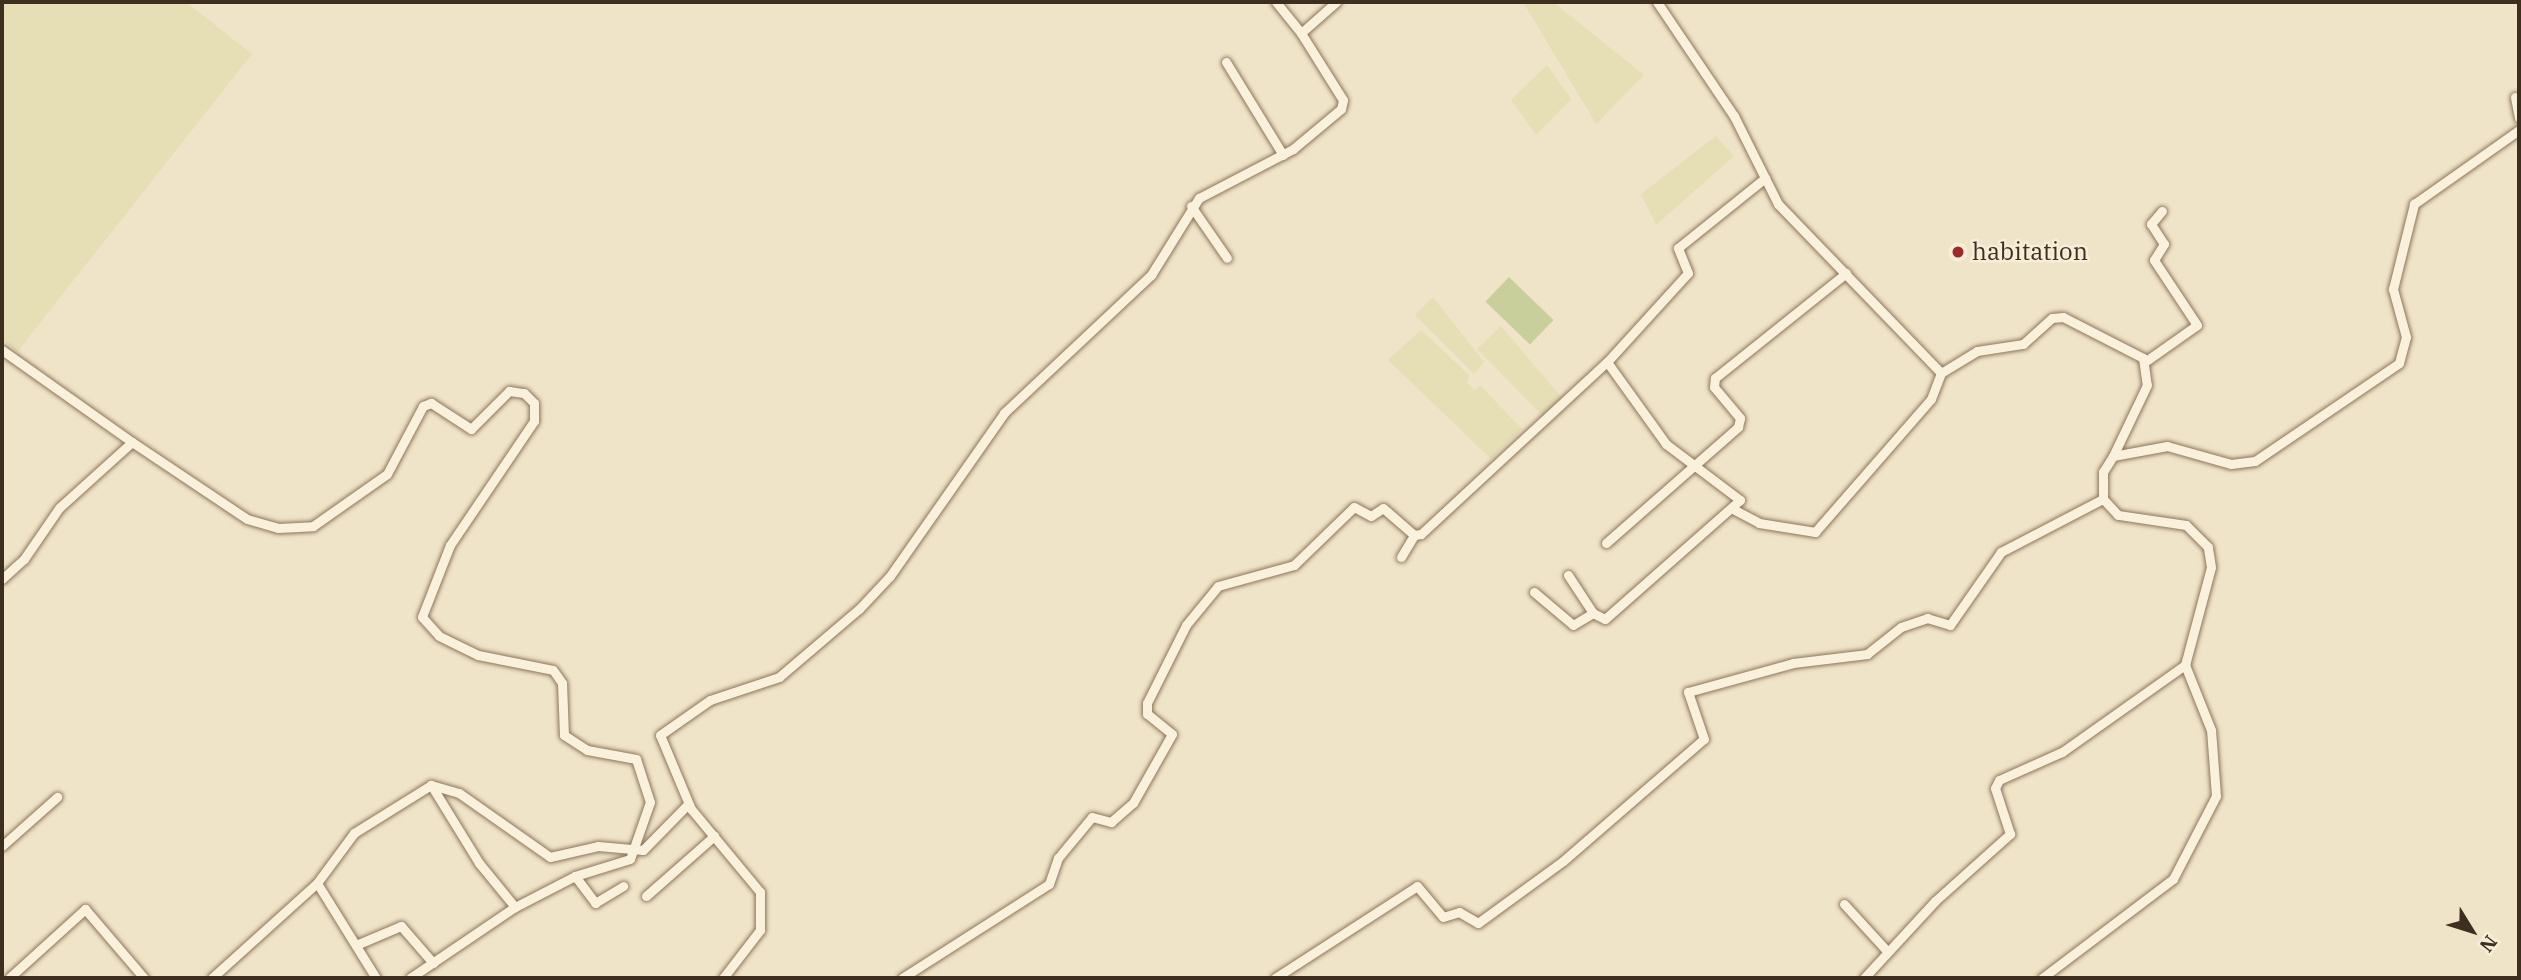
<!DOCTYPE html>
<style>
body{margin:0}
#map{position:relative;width:2521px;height:980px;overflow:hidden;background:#f0e4c8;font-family:"IBM Plex Serif",serif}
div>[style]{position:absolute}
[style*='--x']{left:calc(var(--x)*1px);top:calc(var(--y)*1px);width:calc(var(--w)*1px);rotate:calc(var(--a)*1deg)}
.farmland>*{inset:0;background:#e6deb5}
.green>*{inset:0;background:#c9cf9b;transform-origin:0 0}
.roads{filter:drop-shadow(0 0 2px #8d765c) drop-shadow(0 0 2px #8d765c)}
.minor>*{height:9px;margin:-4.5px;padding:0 4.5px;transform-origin:4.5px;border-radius:4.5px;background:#faf1dc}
.dots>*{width:19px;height:19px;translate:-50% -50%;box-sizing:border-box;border:4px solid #f7eed8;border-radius:50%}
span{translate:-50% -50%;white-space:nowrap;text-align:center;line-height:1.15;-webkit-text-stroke:5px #f7eed8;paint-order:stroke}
.poi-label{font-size:24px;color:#3d2e20}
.left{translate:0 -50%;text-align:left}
.frame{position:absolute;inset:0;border:4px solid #3d2e20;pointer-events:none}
.north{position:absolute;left:2437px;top:896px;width:70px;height:70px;-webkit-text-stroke:5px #f7eed8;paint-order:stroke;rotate:128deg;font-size:19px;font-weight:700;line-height:28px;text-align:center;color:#3d2e20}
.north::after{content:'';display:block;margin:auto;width:24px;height:32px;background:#3d2e20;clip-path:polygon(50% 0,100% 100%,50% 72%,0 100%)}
</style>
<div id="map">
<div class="farmland">
<div style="clip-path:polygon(2px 2px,186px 2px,252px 54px,17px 352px,2px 339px)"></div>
<div style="clip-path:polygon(1523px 2px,1553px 2px,1644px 75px,1596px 124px)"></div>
<div style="clip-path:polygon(1547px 65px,1571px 99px,1536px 135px,1511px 100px)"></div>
<div style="clip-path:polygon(1716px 136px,1734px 156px,1656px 225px,1641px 194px)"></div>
<div style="clip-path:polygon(1433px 297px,1484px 362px,1474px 374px,1415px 315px)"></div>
<div style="clip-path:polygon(1501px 326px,1562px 398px,1543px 416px,1477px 349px)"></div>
<div style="clip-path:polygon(1421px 330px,1469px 375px,1467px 383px,1475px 390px,1480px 385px,1522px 429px,1491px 459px,1388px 360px)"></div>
</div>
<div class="green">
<div style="left:1509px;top:277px;width:62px;height:34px;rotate:44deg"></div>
</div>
<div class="roads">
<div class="minor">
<div style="--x:1276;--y:2;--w:40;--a:51"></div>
<div style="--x:1657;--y:2;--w:138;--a:56"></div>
<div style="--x:1734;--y:116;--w:98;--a:63.4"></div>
<div style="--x:1778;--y:204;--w:235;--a:46"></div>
<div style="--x:1941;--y:373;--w:42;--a:-31.4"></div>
<div style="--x:1977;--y:351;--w:47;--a:-8.7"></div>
<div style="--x:2023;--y:344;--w:39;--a:-42"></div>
<div style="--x:2052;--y:318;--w:11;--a:-5"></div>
<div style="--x:2063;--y:317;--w:90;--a:27.1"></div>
<div style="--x:2143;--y:358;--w:27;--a:82"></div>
<div style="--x:2147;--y:385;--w:79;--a:115.6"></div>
<div style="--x:1226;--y:62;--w:109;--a:58.5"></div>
<div style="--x:2515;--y:97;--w:21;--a:79"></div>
<div style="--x:1191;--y:206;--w:63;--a:55.3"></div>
<div style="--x:2;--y:350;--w:159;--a:35.3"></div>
<div style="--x:132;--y:442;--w:98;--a:137.9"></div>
<div style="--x:59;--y:508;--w:62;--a:124.5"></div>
<div style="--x:24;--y:559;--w:30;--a:138"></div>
<div style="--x:2146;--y:361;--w:62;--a:-35.2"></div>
<div style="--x:2197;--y:325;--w:78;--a:-123.5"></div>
<div style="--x:2154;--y:260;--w:19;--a:-58"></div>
<div style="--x:2164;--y:244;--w:24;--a:-123"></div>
<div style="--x:2151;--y:224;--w:17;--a:-50"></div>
<div style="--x:132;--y:442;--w:138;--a:33.8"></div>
<div style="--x:247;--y:519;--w:32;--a:16"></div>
<div style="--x:278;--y:528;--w:35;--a:-3"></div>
<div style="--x:313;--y:526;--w:90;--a:-35.1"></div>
<div style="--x:387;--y:474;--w:77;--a:-62.1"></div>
<div style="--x:423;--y:406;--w:9;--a:-21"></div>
<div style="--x:431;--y:403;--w:48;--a:33"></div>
<div style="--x:471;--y:429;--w:54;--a:-45"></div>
<div style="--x:509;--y:391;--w:15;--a:8"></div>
<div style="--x:524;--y:393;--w:14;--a:45"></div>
<div style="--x:534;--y:403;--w:18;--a:90"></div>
<div style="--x:534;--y:421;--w:150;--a:124.1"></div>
<div style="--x:450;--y:545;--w:77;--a:111.3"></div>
<div style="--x:422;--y:617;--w:25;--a:48"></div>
<div style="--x:439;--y:636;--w:43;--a:26"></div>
<div style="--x:478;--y:655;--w:76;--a:11.3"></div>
<div style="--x:553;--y:670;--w:16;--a:55"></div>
<div style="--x:562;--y:683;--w:52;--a:87.8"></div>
<div style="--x:564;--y:735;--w:27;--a:33"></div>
<div style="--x:587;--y:750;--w:50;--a:10.4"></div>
<div style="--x:636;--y:759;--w:45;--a:72"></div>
<div style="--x:650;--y:802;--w:60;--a:109.3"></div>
<div style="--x:630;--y:859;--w:58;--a:162.8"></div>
<div style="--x:575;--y:876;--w:68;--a:152.7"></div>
<div style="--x:515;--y:907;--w:57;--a:-129.3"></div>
<div style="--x:479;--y:863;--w:92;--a:-121.6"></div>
<div style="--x:431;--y:785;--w:91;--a:148.1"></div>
<div style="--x:354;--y:833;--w:62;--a:126.5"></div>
<div style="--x:317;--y:883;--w:142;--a:137.9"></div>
<div style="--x:1733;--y:509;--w:30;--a:28"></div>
<div style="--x:1759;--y:523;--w:57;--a:9.1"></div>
<div style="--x:1815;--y:532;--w:176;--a:-48.9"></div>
<div style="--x:1931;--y:399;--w:28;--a:-69"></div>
<div style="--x:1606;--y:543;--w:176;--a:-41.3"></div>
<div style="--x:1738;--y:427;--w:9;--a:-77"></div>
<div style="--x:1740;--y:418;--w:40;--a:-130"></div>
<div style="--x:1714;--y:387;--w:9;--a:-84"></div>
<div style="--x:1715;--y:378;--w:168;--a:-38.7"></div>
<div style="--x:1401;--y:557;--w:26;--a:-59"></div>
<div style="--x:1568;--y:575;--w:45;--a:56.7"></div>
<div style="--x:1534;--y:592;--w:51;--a:40.2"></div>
<div style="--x:1573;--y:625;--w:23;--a:-31"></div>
<div style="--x:1593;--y:613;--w:13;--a:27"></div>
<div style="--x:1605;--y:619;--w:180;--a:-41.4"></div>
<div style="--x:1740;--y:500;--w:93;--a:-142.9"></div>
<div style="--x:1666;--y:444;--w:101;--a:-125.7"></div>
<div style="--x:431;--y:785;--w:29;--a:16"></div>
<div style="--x:459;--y:793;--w:111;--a:35.1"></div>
<div style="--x:550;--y:857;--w:49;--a:-12.9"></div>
<div style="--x:598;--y:846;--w:45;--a:5.1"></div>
<div style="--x:643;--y:850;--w:64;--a:-45.6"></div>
<div style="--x:2;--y:846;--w:74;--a:-41.7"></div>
<div style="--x:575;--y:876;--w:34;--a:53"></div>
<div style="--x:595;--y:903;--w:33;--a:-31"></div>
<div style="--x:317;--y:883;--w:112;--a:58.2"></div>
<div style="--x:646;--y:896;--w:91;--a:-41.4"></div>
<div style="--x:1844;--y:904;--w:64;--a:47.5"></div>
<div style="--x:356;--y:945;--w:49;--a:-22.9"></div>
<div style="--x:401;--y:926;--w:49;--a:49.1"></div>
<div style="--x:9;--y:978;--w:103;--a:-42.2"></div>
<div style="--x:85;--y:909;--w:91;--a:49.5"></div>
<div style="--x:410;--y:978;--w:127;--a:-34.1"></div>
<div style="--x:723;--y:978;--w:61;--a:-52.4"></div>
<div style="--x:760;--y:930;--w:38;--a:-90"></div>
<div style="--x:760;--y:892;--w:108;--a:-129.7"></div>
<div style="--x:691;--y:809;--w:80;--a:-112.7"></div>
<div style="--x:660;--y:735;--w:61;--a:-35"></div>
<div style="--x:710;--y:700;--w:73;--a:-18.4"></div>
<div style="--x:779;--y:677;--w:105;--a:-40.4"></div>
<div style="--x:859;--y:609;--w:45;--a:-46.8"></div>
<div style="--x:890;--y:576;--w:199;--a:-55"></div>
<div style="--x:1004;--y:413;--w:202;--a:-43.2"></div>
<div style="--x:1151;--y:275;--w:91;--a:-58.1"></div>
<div style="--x:1199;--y:198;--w:106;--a:-27.5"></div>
<div style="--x:1293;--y:149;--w:62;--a:-39.8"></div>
<div style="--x:1341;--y:109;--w:9;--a:-77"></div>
<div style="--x:1343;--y:100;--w:79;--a:-122.1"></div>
<div style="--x:1301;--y:33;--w:47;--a:-41.5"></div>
<div style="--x:902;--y:978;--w:174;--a:-32.6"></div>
<div style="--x:1049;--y:884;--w:28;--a:-71"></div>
<div style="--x:1058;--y:858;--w:53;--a:-50.3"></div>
<div style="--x:1092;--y:817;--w:20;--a:15"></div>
<div style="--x:1111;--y:822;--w:29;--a:-41"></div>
<div style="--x:1133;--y:803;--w:79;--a:-60.5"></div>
<div style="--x:1172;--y:734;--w:32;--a:-141"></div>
<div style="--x:1147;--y:714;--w:11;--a:-90"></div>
<div style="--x:1147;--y:703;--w:87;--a:-63.4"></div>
<div style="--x:1186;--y:625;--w:50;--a:-50.6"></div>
<div style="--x:1218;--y:586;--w:79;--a:-15.4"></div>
<div style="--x:1294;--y:565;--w:83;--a:-44"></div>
<div style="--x:1354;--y:507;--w:19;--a:28"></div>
<div style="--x:1371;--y:516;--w:14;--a:-34"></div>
<div style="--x:1383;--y:508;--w:41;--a:41.1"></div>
<div style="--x:1414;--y:535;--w:7;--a:-8"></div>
<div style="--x:1421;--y:534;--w:253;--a:-42.8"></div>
<div style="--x:1607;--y:362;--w:120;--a:-47.7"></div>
<div style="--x:1688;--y:273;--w:27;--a:-112"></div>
<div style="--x:1678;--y:248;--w:112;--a:-38.8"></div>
<div style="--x:1275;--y:978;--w:169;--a:-32.9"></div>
<div style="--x:1417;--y:886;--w:40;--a:50"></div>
<div style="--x:1443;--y:917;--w:17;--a:-17"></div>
<div style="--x:1459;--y:912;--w:22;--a:30"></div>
<div style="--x:1478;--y:923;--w:105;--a:-36.1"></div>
<div style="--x:1563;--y:861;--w:186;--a:-40.9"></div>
<div style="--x:1704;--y:739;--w:50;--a:-108.8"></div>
<div style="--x:1688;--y:692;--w:109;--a:-15.4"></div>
<div style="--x:1793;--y:663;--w:75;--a:-6.9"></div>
<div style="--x:1867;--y:654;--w:43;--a:-38.5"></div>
<div style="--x:1901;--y:627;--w:28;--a:-19"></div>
<div style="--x:1927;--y:618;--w:24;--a:17"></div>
<div style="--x:1950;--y:625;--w:89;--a:-55.1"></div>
<div style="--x:2001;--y:552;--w:115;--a:-27.5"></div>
<div style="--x:1864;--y:978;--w:105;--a:-47.3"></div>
<div style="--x:1935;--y:901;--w:101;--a:-41.8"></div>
<div style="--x:2010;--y:834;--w:48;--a:-108.1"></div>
<div style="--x:1995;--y:788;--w:9;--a:-63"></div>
<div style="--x:1999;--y:780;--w:69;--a:-24"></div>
<div style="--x:2062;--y:752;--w:151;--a:-35.3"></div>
<div style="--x:2042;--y:978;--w:164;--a:-37.1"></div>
<div style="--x:2173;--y:879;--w:93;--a:-62.6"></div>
<div style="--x:2216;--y:796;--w:66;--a:-94.3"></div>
<div style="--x:2211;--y:730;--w:70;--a:-111.8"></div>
<div style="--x:2185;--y:665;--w:101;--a:-75.1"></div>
<div style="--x:2211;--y:567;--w:20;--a:-99"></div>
<div style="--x:2208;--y:547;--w:31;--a:-135"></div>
<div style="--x:2186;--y:525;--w:69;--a:-171.6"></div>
<div style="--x:2118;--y:515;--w:22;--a:-133"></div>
<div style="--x:2103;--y:499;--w:27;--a:-90"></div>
<div style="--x:2103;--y:472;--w:19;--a:-58"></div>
<div style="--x:2113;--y:456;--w:55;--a:-10.5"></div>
<div style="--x:2167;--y:446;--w:66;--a:15.7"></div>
<div style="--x:2231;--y:464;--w:24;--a:-7"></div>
<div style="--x:2255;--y:461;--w:174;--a:-34.2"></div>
<div style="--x:2399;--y:363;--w:27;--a:-75"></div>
<div style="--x:2406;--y:337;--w:50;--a:-105.2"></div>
<div style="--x:2393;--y:289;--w:88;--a:-76.1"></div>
<div style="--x:2414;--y:204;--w:128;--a:-35.2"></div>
</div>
</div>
<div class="dots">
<div style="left:1958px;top:252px;background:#9e2a2b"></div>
</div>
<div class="poi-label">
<span class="left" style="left:1972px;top:252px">habitation</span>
</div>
<div class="frame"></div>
<div class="north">N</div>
</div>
